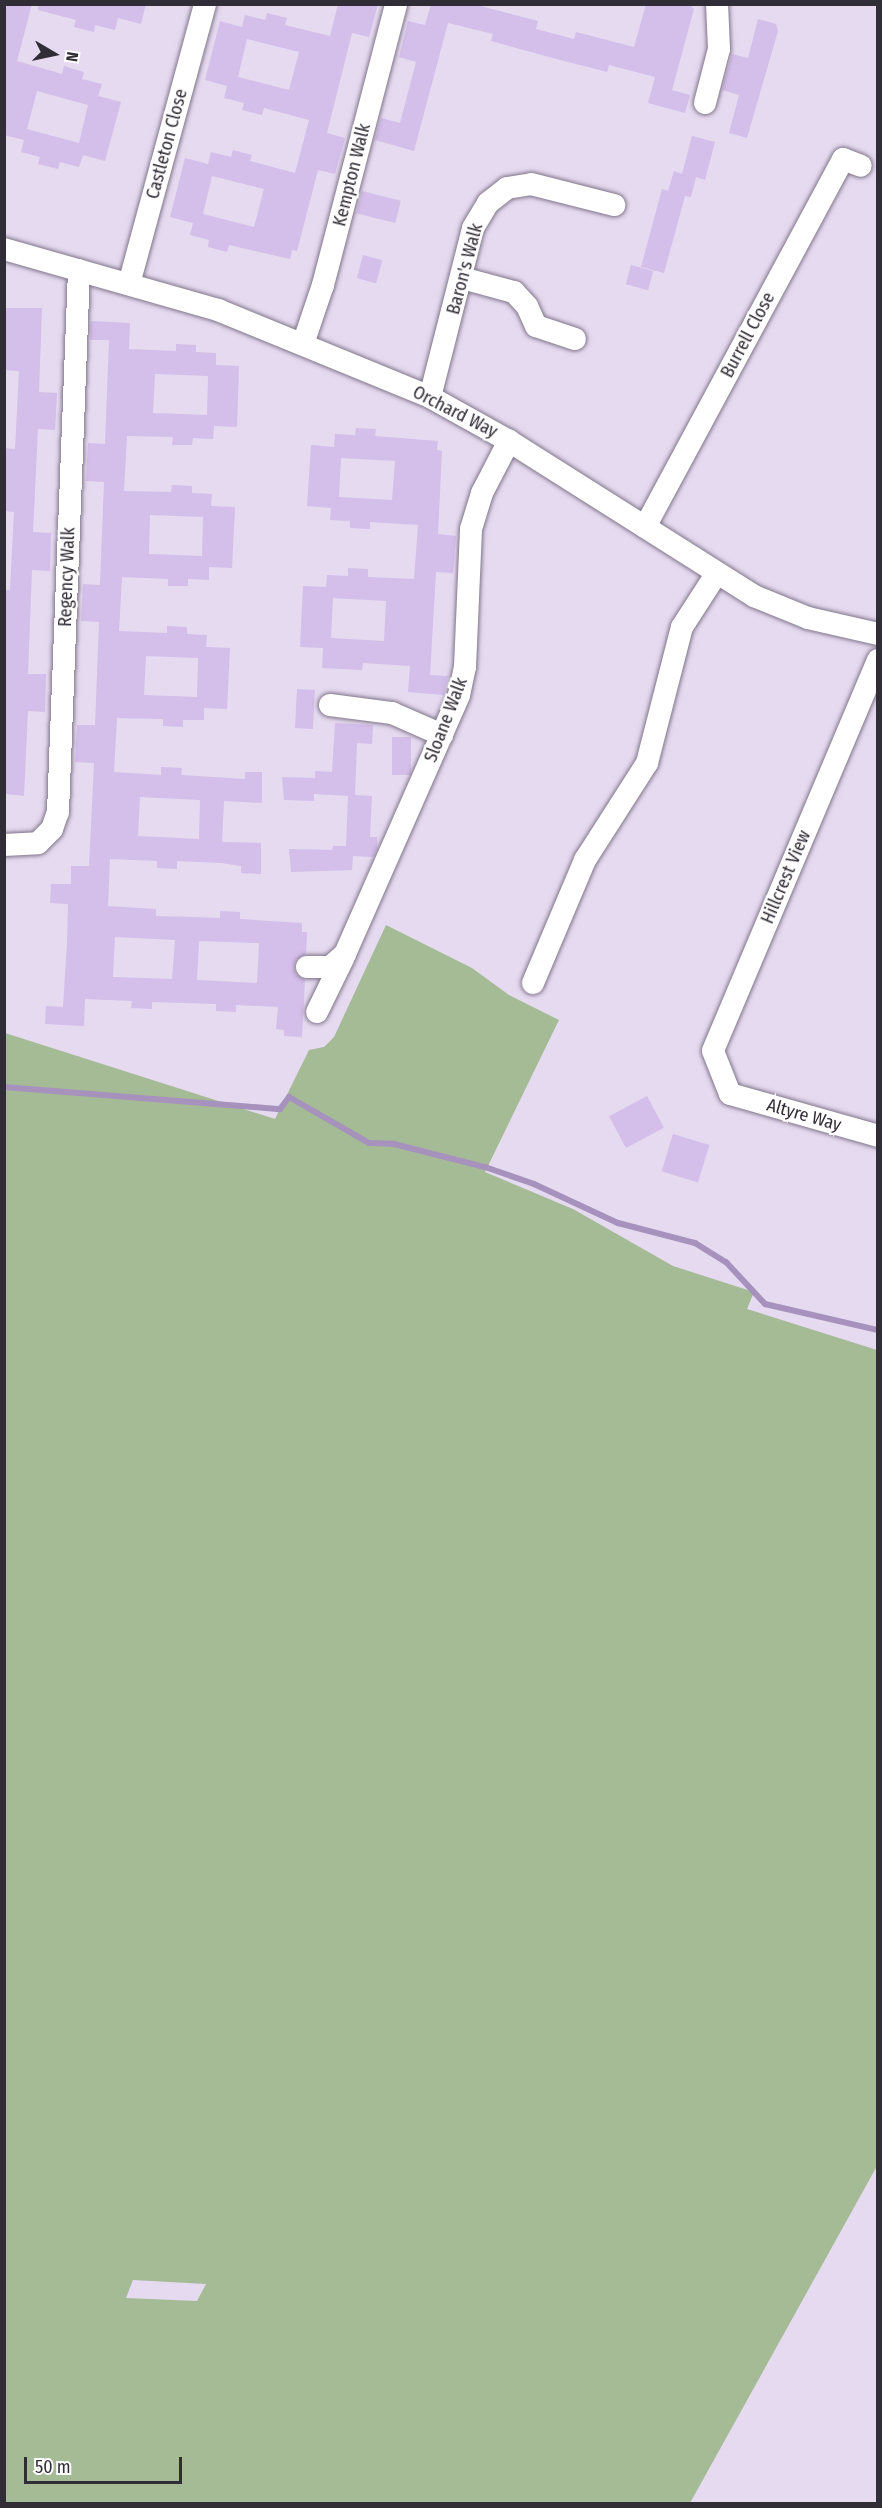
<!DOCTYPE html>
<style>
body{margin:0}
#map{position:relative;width:882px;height:2508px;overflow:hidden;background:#e5daf0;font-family:"Fira Sans Condensed",sans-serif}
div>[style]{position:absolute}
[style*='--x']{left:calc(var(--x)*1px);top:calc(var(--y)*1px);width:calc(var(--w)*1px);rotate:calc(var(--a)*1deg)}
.green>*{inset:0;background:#a4bb96}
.stream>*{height:6px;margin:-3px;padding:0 3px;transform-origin:3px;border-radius:3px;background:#a692bc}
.building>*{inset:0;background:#d4beea;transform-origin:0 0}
.roads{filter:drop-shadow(0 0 2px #80768a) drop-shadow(0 0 2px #80768a)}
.minor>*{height:22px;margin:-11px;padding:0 11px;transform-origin:11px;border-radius:11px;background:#fff}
span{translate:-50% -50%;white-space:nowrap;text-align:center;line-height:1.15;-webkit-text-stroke:4.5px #fff;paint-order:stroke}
.street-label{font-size:18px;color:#312d36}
.frame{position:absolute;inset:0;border:6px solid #312d36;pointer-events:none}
.north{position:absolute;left:24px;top:24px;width:60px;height:60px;-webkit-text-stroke:4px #fff;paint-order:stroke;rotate:99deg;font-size:16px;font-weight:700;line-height:24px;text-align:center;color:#312d36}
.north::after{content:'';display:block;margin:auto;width:21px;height:27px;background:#312d36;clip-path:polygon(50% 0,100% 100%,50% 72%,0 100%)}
.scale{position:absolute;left:24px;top:2457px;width:158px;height:27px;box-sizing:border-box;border:3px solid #312d36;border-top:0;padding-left:8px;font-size:18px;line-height:21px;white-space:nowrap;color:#312d36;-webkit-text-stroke:4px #fff;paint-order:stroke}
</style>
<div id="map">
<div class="green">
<div style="clip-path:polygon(evenodd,386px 925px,472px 968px,509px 995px,559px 1020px,485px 1172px,573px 1209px,673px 1266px,754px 1292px,747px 1309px,877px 1350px,877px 2166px,690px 2503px,5px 2503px,5px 1033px,275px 1119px,309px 1050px,324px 1047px,334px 1037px,386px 925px,133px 2280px,206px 2284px,197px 2301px,126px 2298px,133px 2280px)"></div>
</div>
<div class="stream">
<div style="--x:4;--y:1087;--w:277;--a:4.6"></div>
<div style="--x:280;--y:1109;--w:15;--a:-53"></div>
<div style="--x:289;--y:1097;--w:92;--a:29.9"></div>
<div style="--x:369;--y:1143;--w:25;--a:2"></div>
<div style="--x:394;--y:1144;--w:94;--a:14.2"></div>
<div style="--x:485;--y:1167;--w:52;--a:19.1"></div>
<div style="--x:534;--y:1184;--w:93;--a:24.9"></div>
<div style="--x:618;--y:1223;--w:80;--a:14.6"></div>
<div style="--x:695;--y:1243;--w:36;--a:32"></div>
<div style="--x:726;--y:1262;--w:57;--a:47.1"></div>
<div style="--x:765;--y:1304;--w:116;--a:13"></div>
</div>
<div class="building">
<div style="clip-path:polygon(evenodd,4px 4px,32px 4px,17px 61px,62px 74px,64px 66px,84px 72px,82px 79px,102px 84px,98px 96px,121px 102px,105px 161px,83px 155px,79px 167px,60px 162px,58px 169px,38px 164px,40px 157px,21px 152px,24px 140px,4px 135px,4px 4px,37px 91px,88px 105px,79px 143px,27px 129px,37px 91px)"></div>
<div style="clip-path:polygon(38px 4px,146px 4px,141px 24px,118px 18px,115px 30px,95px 25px,94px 32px,74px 27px,76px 20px,38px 10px)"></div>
<div style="clip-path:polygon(evenodd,338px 4px,378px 4px,369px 37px,352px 33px,327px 133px,345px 138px,335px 174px,318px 170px,297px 251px,292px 250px,290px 259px,229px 245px,227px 252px,208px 247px,209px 240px,190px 235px,193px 223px,170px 217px,185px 158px,208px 164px,211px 152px,231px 157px,233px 150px,252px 155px,250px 161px,295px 173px,309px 120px,264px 108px,262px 115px,242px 110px,244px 103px,224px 98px,227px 86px,205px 80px,220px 21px,242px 27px,245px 15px,265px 20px,267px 13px,287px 18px,285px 25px,330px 36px,338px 4px,247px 39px,299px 52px,289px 90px,238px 77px,247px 39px,338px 4px,212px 176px,264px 189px,254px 227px,203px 214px,212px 176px)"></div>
<div style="clip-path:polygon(431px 4px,473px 4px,538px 21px,536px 29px,574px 39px,576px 32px,634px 47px,646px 4px,689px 4px,694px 9px,672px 90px,690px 95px,685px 113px,648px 103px,655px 77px,609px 65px,607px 72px,549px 57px,491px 41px,493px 34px,448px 23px,414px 151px,375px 140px,381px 118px,400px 123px,416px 62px,399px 57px,408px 21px,425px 25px)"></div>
<div style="clip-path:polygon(758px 19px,776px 24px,778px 31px,747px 138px,729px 133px,739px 95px,722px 90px,732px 54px,748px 58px)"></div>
<div style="clip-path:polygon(692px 136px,715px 142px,705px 180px,696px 177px,691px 197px,685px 196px,664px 273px,641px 267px,662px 189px,668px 191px,674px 171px,682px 174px)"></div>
<div style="left:362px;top:191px;width:40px;height:23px;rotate:14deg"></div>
<div style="left:363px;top:255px;width:20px;height:24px;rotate:15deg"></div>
<div style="left:631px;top:265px;width:23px;height:20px;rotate:15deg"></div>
<div style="clip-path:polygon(4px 308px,42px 308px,39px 392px,57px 393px,55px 430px,38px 429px,33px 532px,51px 533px,50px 571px,32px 570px,28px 674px,46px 674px,45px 712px,28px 711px,24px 796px,6px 794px,5px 788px,4px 590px,10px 590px,14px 512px,4px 511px,4px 448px,15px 449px,19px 371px,4px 370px)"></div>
<div style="clip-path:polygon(evenodd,91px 321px,130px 323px,129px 349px,176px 351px,176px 344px,196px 345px,196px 352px,216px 353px,216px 365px,239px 366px,237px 427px,214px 426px,213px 439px,193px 438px,192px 445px,172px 445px,173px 437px,127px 436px,124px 491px,171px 492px,172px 485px,192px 486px,192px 493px,212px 494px,211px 506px,235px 507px,232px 568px,209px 567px,209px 580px,188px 579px,188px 586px,168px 586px,168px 579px,122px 577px,119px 631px,167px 633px,167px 626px,187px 627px,187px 634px,207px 635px,206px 647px,230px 648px,227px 709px,204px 708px,204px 720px,183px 720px,183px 727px,163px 726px,163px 719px,117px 718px,114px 772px,161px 775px,161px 767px,182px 768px,181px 775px,245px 779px,245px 772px,262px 772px,262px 803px,224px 801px,222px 842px,261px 843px,261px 874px,241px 873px,241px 866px,221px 863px,177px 861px,177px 869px,157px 868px,157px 861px,110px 859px,108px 906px,156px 909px,156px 916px,192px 917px,220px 918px,220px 911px,240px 912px,240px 919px,302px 923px,302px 932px,307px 932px,306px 954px,296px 960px,294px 966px,296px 974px,305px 980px,302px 1037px,284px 1036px,284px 1030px,276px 1029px,278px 1007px,236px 1005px,236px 1012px,216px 1011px,216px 1004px,152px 1002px,152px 1009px,131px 1008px,132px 1001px,85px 999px,84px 1026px,45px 1024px,46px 1006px,63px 1007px,67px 943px,68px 904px,50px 903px,51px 884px,71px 884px,71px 866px,89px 866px,94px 763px,75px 762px,77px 725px,95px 725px,99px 622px,81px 621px,83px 584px,100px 585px,104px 482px,86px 481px,88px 443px,105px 444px,109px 340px,90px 340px,91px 321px,155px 374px,208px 376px,207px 415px,153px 413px,155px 374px,91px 321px,150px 515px,203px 517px,202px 556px,149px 554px,150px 515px,91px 321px,146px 656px,198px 658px,197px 697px,144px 695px,146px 656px,91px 321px,140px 797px,200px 800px,199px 839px,138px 836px,140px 797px,91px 321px,115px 937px,175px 940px,172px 979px,113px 977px,115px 937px,91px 321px,199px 941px,259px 943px,257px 983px,197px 980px,199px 941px)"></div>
<div style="clip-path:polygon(evenodd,356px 428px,376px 429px,375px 436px,438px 441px,437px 450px,442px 451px,438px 534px,456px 536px,453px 573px,436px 572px,430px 675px,448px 676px,444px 695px,408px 692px,410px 666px,363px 663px,362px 670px,322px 668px,323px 648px,300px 647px,303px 586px,326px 587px,327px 575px,348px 576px,348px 568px,368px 569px,368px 577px,414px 579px,418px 525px,370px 522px,370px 529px,350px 528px,350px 521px,330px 520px,331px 508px,307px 506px,311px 445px,334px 447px,335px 434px,355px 435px,356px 428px,341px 458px,395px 461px,392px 500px,339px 497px,341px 458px,356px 428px,333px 598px,386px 601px,384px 641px,331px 638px,333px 598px)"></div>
<div style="left:297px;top:689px;width:18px;height:39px;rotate:3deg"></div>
<div style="clip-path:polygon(335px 723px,373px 725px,372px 744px,357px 743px,355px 795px,372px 796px,370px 837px,377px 837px,377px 849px,373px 857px,353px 856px,352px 870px,291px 872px,289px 849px,332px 850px,333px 846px,346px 846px,348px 796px,314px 794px,314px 801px,284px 800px,282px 777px,315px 778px,315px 771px,332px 772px)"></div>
<div style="left:392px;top:737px;width:19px;height:38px"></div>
<div style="left:647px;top:1096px;width:36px;height:43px;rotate:62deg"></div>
<div style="left:673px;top:1134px;width:38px;height:39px;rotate:17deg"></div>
</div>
<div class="roads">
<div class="minor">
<div style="--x:705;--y:103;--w:56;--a:-75.5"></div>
<div style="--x:719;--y:49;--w:45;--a:-92.5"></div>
<div style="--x:4;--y:249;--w:223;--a:15.9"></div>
<div style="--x:218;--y:310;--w:229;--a:22.3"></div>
<div style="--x:430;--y:397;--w:90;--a:29.1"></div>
<div style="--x:509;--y:441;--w:290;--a:32.3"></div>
<div style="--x:754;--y:596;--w:58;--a:22.2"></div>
<div style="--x:808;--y:618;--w:72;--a:12.9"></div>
<div style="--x:462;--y:278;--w:54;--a:15.1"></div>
<div style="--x:514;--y:292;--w:19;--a:47"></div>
<div style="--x:527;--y:306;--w:22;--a:66"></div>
<div style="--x:536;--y:326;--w:41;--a:18.4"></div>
<div style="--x:129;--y:284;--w:290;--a:-74.8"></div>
<div style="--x:303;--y:344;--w:62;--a:-71.3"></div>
<div style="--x:323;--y:285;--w:290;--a:-75.4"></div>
<div style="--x:430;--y:397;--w:174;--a:-75.7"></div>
<div style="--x:473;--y:228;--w:29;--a:-59"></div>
<div style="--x:488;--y:203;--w:24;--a:-38"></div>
<div style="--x:507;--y:188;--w:24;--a:-9"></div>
<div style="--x:531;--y:184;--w:86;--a:14.2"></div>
<div style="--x:645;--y:527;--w:418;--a:-61.7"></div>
<div style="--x:843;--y:159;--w:19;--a:21"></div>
<div style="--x:878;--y:660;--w:424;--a:112.9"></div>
<div style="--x:713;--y:1051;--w:46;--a:68.4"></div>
<div style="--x:730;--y:1094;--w:154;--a:15.8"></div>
<div style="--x:330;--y:705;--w:63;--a:7.4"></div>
<div style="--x:392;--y:713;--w:55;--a:23.7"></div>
<div style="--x:4;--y:845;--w:34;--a:-3"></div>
<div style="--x:38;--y:843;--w:20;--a:-45"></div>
<div style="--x:52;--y:829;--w:18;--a:-71"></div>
<div style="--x:58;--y:812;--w:542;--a:-87.78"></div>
<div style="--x:307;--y:967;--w:23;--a:0"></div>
<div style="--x:330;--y:967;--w:20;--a:-41"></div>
<div style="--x:345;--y:954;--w:283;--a:-66.2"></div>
<div style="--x:459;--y:695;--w:29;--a:-78"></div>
<div style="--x:465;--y:667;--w:138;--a:-87.5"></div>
<div style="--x:471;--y:529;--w:38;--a:-73"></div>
<div style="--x:482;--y:493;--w:59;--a:-62.6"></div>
<div style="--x:533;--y:983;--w:134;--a:-67.1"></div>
<div style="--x:585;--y:860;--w:115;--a:-57.4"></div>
<div style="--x:647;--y:763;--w:140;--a:-75.6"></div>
<div style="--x:682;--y:627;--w:64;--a:-57.1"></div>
<div style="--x:317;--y:1012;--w:61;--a:-63.9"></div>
</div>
</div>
<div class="street-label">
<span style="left:167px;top:144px;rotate:-75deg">Castleton Close</span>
<span style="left:352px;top:175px;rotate:-76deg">Kempton Walk</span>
<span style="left:465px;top:269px;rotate:-75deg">Baron's Walk</span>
<span style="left:748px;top:335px;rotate:-62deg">Burrell Close</span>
<span style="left:455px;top:412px;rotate:27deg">Orchard Way</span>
<span style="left:67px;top:577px;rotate:-88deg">Regency Walk</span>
<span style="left:446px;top:720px;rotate:-69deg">Sloane Walk</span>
<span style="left:786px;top:877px;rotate:-67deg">Hillcrest View</span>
<span style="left:804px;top:1115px;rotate:16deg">Altyre Way</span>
</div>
<div class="frame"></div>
<div class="north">N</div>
<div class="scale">50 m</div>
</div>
